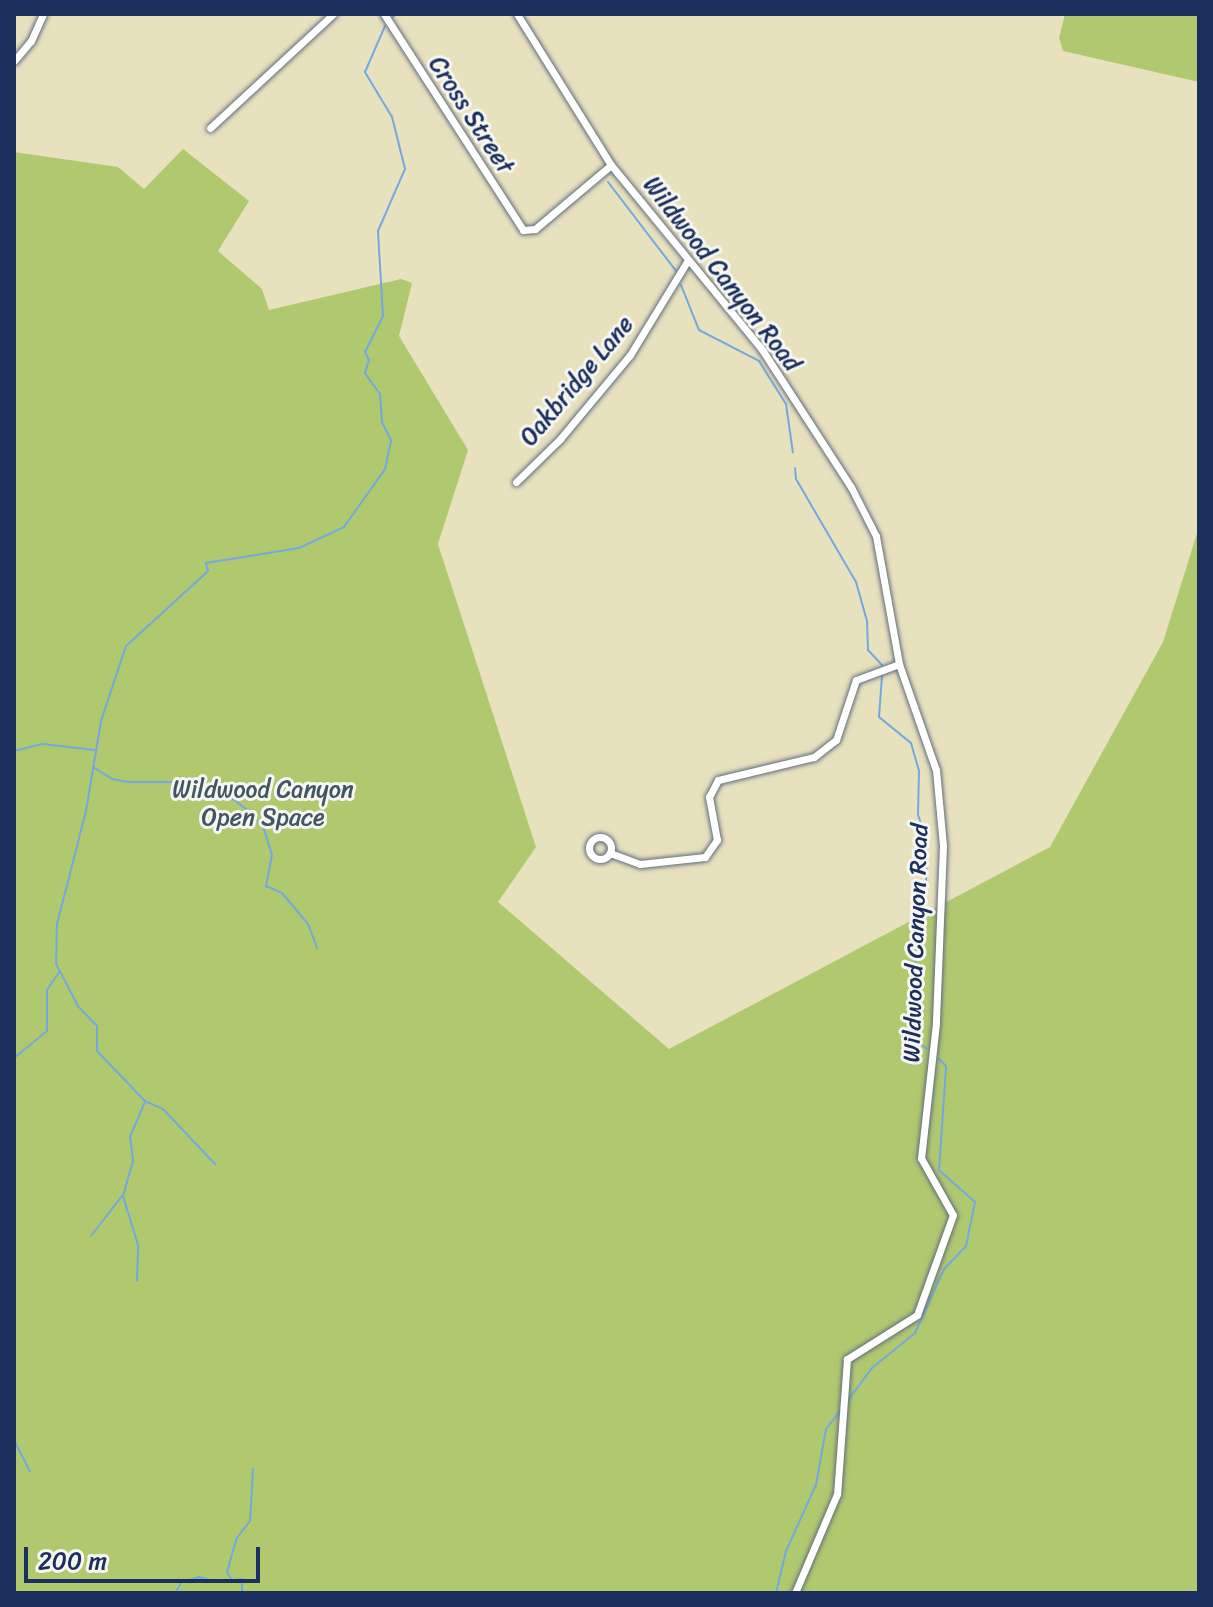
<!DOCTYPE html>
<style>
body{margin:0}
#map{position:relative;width:1213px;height:1607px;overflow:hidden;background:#e8e1be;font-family:Sriracha,sans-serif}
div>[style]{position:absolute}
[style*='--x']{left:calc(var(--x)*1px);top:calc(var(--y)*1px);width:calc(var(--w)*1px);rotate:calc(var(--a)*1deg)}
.green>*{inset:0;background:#b0c96f}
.stream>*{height:2px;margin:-1px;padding:0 1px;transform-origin:1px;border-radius:1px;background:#75a8e1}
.roads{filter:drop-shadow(0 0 2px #636d80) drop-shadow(0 0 2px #636d80)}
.minor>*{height:7px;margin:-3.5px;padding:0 3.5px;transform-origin:3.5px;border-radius:3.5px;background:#fff}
.minor>.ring{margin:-3.5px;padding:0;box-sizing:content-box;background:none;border:7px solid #fff;border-radius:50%}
span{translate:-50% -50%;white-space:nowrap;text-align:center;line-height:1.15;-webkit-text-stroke:6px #f6f6f2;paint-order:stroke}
.street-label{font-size:24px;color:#1b2f5e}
.park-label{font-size:24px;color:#405662}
.frame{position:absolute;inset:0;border:16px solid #1b2f5e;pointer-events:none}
.scale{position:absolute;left:24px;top:1547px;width:236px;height:36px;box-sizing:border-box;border:4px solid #1b2f5e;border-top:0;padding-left:10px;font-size:24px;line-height:28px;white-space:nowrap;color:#1b2f5e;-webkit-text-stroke:6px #f6f6f2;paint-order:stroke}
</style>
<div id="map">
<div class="green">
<div style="clip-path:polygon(1065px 14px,1199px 14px,1199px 82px,1063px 51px,1059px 38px)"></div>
<div style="clip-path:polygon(183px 149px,249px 201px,218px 251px,262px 289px,269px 310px,401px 279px,412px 283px,399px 336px,468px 450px,438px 544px,536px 847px,498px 902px,669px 1049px,1050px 847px,1163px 642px,1199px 527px,1199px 1593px,14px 1593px,14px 152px,118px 167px,144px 189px)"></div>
</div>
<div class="stream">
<div style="--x:393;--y:17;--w:4;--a:-56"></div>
<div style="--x:608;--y:182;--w:112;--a:52.6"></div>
<div style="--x:681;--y:285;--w:48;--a:68.2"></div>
<div style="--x:699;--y:330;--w:68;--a:27.3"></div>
<div style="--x:759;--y:361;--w:51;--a:57.9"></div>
<div style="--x:786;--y:404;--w:49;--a:81.9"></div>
<div style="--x:795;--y:468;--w:11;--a:85"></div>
<div style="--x:796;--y:479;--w:119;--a:59.8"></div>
<div style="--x:856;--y:582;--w:41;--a:74.2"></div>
<div style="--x:867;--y:621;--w:29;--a:88"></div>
<div style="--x:868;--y:650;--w:21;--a:47"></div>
<div style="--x:882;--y:676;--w:41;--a:94.2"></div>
<div style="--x:879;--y:717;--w:41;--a:39.1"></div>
<div style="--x:911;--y:743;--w:29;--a:74"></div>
<div style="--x:919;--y:771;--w:44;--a:91.3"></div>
<div style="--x:918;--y:815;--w:28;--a:71"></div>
<div style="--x:927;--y:841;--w:46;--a:91.2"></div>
<div style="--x:926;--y:887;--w:29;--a:110"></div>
<div style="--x:916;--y:914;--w:124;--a:90.5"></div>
<div style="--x:915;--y:1038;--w:16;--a:43"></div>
<div style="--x:14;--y:751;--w:30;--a:-14"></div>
<div style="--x:43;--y:744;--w:52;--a:6.6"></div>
<div style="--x:93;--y:767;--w:22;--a:32"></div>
<div style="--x:112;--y:779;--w:17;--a:10"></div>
<div style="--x:129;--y:782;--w:69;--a:0"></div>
<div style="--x:198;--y:782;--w:33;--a:23"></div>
<div style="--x:228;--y:795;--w:29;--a:38"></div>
<div style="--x:251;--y:813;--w:21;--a:51"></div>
<div style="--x:264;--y:829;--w:27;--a:73"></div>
<div style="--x:272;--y:855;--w:32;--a:101"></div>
<div style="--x:266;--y:886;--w:17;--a:24"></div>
<div style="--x:282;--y:893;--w:40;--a:50"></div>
<div style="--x:308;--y:924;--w:26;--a:69"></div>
<div style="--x:14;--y:1058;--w:43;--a:-39.3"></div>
<div style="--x:47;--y:1031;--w:41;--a:-90"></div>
<div style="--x:47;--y:990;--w:22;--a:-56"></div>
<div style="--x:147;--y:1102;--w:17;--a:24"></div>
<div style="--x:163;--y:1109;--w:76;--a:46.6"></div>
<div style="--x:91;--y:1236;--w:51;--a:-52.2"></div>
<div style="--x:137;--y:1281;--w:36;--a:-88"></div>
<div style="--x:138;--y:1245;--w:51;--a:-107"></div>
<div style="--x:123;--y:1196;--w:37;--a:-74"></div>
<div style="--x:133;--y:1160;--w:23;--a:-97"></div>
<div style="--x:130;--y:1137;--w:39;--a:-67"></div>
<div style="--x:145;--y:1101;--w:69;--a:-133.8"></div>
<div style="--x:97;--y:1051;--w:25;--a:-90"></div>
<div style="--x:97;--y:1026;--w:28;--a:-134"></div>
<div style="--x:78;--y:1006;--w:47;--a:-117.6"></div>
<div style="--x:56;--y:964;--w:40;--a:-88.6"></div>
<div style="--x:57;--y:924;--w:117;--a:-75.6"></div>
<div style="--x:86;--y:811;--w:91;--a:-80.5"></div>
<div style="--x:101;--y:721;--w:79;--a:-71.6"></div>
<div style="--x:126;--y:646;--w:111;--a:-42.4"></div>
<div style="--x:208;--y:571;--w:8;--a:-104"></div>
<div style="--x:206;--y:563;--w:94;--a:-9.2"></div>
<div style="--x:299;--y:548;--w:50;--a:-25"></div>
<div style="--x:344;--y:527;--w:71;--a:-54.7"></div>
<div style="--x:385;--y:469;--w:30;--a:-78"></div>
<div style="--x:391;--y:440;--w:20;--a:-117"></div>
<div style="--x:382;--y:422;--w:28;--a:-94"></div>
<div style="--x:380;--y:394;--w:26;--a:-126"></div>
<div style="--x:365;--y:373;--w:14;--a:-73"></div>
<div style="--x:369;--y:360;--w:9;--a:-117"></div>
<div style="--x:365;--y:352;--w:40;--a:-63.4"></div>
<div style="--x:383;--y:316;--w:85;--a:-93.4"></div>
<div style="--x:378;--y:231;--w:68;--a:-66.5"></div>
<div style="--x:405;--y:169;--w:54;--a:-104"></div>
<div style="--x:392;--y:117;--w:52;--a:-121"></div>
<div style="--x:365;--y:72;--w:50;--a:-66.5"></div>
<div style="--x:846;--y:1403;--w:44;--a:-53.4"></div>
<div style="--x:872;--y:1368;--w:55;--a:-39.1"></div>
<div style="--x:915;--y:1333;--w:70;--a:-65.6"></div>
<div style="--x:944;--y:1269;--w:32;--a:-46"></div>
<div style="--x:966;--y:1246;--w:45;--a:-78.4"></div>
<div style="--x:975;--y:1202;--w:48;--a:-138.4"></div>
<div style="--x:939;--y:1170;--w:104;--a:-86.1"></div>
<div style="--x:946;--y:1066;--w:10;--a:-135"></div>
<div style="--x:14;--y:1440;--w:35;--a:63"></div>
<div style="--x:232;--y:1580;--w:9;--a:-122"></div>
<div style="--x:227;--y:1572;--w:35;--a:-74"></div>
<div style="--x:237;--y:1538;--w:21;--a:-53"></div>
<div style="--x:250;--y:1521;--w:52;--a:-86.7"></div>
<div style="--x:175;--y:1593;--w:13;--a:-58"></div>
<div style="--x:182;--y:1582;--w:18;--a:-16"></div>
<div style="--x:199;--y:1577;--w:20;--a:15"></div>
<div style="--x:218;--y:1582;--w:24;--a:-7"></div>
<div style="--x:242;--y:1579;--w:14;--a:90"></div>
<div style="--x:776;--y:1593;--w:43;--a:-76.6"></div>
<div style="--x:786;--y:1551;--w:72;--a:-65.6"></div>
<div style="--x:816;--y:1485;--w:57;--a:-79.9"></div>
<div style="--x:826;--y:1429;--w:23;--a:-52"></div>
</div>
<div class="roads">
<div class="minor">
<div style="--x:384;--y:14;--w:257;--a:57.2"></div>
<div style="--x:523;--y:230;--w:12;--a:-5"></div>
<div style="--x:535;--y:229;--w:99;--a:-40.1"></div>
<div style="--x:517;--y:14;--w:178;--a:58.1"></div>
<div style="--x:611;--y:165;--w:237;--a:50.7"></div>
<div style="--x:761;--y:348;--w:166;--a:57.1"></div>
<div style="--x:851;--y:487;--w:55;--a:63"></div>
<div style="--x:876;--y:536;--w:130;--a:79.8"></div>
<div style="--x:899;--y:664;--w:112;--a:70.8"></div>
<div style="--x:936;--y:770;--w:76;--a:84.7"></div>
<div style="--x:943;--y:846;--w:177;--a:92.3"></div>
<div style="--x:936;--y:1023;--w:136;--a:96.3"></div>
<div style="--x:921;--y:1158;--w:65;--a:60.7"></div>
<div style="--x:953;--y:1215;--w:106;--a:109.8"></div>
<div style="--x:917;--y:1315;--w:83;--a:147.8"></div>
<div style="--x:847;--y:1359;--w:135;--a:94.2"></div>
<div style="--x:837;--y:1494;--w:108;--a:113"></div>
<div style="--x:14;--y:61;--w:26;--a:-50"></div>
<div style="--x:31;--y:41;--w:30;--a:-66"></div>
<div style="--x:210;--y:128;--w:168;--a:-42.8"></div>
<div style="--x:516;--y:482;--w:62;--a:-44.3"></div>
<div style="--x:560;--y:439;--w:109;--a:-50.2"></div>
<div style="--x:630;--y:355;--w:111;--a:-58.6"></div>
<div class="ring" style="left:589px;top:837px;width:15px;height:15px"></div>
<div style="--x:610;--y:853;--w:32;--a:20"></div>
<div style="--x:640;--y:864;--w:65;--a:-6.1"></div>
<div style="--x:705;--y:857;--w:21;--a:-55"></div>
<div style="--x:717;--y:840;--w:44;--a:-100.5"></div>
<div style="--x:709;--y:797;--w:19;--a:-62"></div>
<div style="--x:718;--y:780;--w:99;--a:-13.5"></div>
<div style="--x:814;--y:757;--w:28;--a:-38"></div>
<div style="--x:836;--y:740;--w:63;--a:-71.6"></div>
<div style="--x:856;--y:680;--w:46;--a:-20.4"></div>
</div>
</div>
<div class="street-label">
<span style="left:471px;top:115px;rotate:57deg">Cross Street</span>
<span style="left:722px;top:274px;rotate:52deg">Wildwood Canyon Road</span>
<span style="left:577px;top:381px;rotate:-50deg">Oakbridge Lane</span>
<span style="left:916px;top:943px;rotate:-88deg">Wildwood Canyon Road</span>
</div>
<div class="park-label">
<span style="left:263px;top:804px">Wildwood Canyon<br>Open Space</span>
</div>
<div class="frame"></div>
<div class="scale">200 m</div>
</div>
